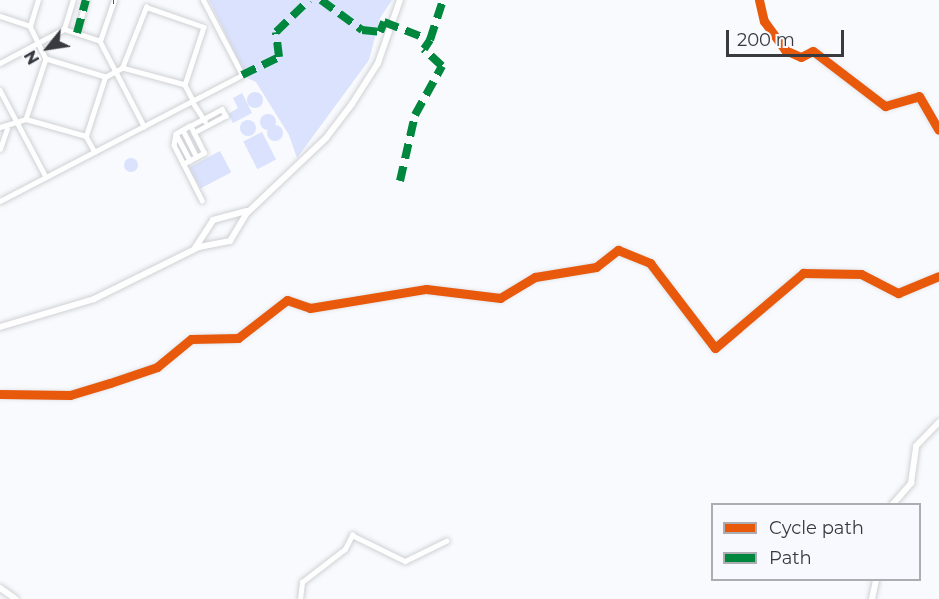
<!DOCTYPE html>
<style>
body{margin:0}
#map{position:relative;width:939px;height:599px;overflow:hidden;background:#f8fafd;font-family:Montserrat,sans-serif}
div>[style]{position:absolute}
[style*='--x']{left:calc(var(--x)*1px);top:calc(var(--y)*1px);width:calc(var(--w)*1px);rotate:calc(var(--a)*1deg)}
.green>*{inset:0;background:#dae2fd;transform-origin:0 0}
.round{border-radius:50%}
.roads{filter:drop-shadow(0 0 2px #cfd1d4) drop-shadow(0 0 2px #cfd1d4)}
.street>*{height:4.5px;margin:-2.25px;padding:0 2.25px;transform-origin:2.25px;border-radius:2.25px;background:#fefeff}
.secondary>*{height:6px;margin:-3px;padding:0 3px;transform-origin:3px;border-radius:3px;background:#fefeff}
.quiet>*{height:8px;margin-top:-4px;transform-origin:0;background:repeating-linear-gradient(90deg,#00873e 0 15px,transparent 0 23px)}
.cycleway>*{height:9px;margin:-4.5px;padding:0 4.5px;transform-origin:4.5px;border-radius:4.5px;background:#e8590c}
span{translate:-50% -50%;white-space:nowrap;text-align:center;line-height:1.15;-webkit-text-stroke:6px #f7f9fe;paint-order:stroke}
.legend{position:absolute;left:711px;top:503px;width:210px;height:78px;box-sizing:border-box;background:#f7f9fe;border:2px solid #abadb2;margin:0;padding:8px 10px;list-style:none;font-size:18px;color:#393a3f}
.legend li{display:flex;align-items:center;gap:12px;height:30px}
.legend b{width:30px;border:2px solid #abadb2}
.north{position:absolute;left:18px;top:18px;width:60px;height:60px;-webkit-text-stroke:4px #f7f9fe;paint-order:stroke;rotate:240deg;font-size:16px;font-weight:700;line-height:24px;text-align:center;color:#393a3f}
.north::after{content:'';display:block;margin:auto;width:21px;height:27px;background:#393a3f;clip-path:polygon(50% 0,100% 100%,50% 72%,0 100%)}
.scale{position:absolute;left:726px;top:30px;width:118px;height:27px;box-sizing:border-box;border:3px solid #393a3f;border-top:0;padding-left:8px;font-size:18px;line-height:21px;white-space:nowrap;color:#393a3f;-webkit-text-stroke:4px #f7f9fe;paint-order:stroke}
</style>
<div id="map">
<div class="green">
<div style="clip-path:polygon(209px 0,392px 0,380px 18px,369px 60px,297px 158px,289px 135px,256px 82px,247px 78px)"></div>
<div class="round" style="left:247px;top:92px;width:16px;height:16px"></div>
<div style="clip-path:polygon(242px 93px,252px 113px,233px 123px,228px 114px,238px 108px,233px 98px)"></div>
<div class="round" style="left:260px;top:114px;width:16px;height:16px"></div>
<div class="round" style="left:240px;top:120px;width:16px;height:16px"></div>
<div class="round" style="left:267px;top:125px;width:16px;height:16px"></div>
<div style="left:262px;top:132px;width:31px;height:21px;rotate:63deg"></div>
<div style="left:220px;top:151px;width:24px;height:35px;rotate:62deg"></div>
<div class="round" style="left:124px;top:158px;width:14px;height:14px"></div>
</div>
<div class="roads">
<div class="street">
<div style="--x:0;--y:16;--w:32;--a:18"></div>
<div style="--x:30;--y:26;--w:27;--a:-73"></div>
<div style="--x:30;--y:26;--w:37;--a:64"></div>
<div style="--x:64;--y:29;--w:38;--a:18"></div>
<div style="--x:64;--y:29;--w:30;--a:-73"></div>
<div style="--x:77;--y:33;--w:34;--a:-75"></div>
<div style="--x:100;--y:41;--w:96;--a:62.6"></div>
<div style="--x:100;--y:41;--w:43;--a:-71.1"></div>
<div style="--x:813;--y:51;--w:91;--a:37.4"></div>
<div style="--x:885;--y:106;--w:35;--a:-16"></div>
<div style="--x:919;--y:96;--w:39;--a:60"></div>
<div style="--x:0;--y:63;--w:72;--a:-28"></div>
<div style="--x:105;--y:77;--w:19;--a:-28"></div>
<div style="--x:122;--y:68;--w:66;--a:-68.5"></div>
<div style="--x:146;--y:7;--w:61;--a:19"></div>
<div style="--x:204;--y:27;--w:61;--a:108.1"></div>
<div style="--x:185;--y:85;--w:65;--a:-164.9"></div>
<div style="--x:185;--y:85;--w:17;--a:62"></div>
<div style="--x:0;--y:90;--w:98;--a:62.1"></div>
<div style="--x:192;--y:101;--w:24;--a:57"></div>
<div style="--x:190;--y:126;--w:36;--a:-28"></div>
<div style="--x:222;--y:109;--w:8;--a:60"></div>
<div style="--x:226;--y:116;--w:36;--a:152"></div>
<div style="--x:0;--y:127;--w:27;--a:-17"></div>
<div style="--x:26;--y:119;--w:62;--a:15.8"></div>
<div style="--x:86;--y:136;--w:62;--a:-72.1"></div>
<div style="--x:105;--y:77;--w:62;--a:-163"></div>
<div style="--x:46;--y:59;--w:63;--a:108.4"></div>
<div style="--x:183;--y:130;--w:30;--a:63"></div>
<div style="--x:176;--y:134;--w:30;--a:62"></div>
<div style="--x:86;--y:136;--w:18;--a:61"></div>
<div style="--x:0;--y:149;--w:21;--a:-71"></div>
<div style="--x:183;--y:164;--w:24;--a:-28"></div>
<div style="--x:204;--y:153;--w:30;--a:-117"></div>
<div style="--x:190;--y:126;--w:16;--a:150"></div>
<div style="--x:176;--y:134;--w:11;--a:100"></div>
<div style="--x:174;--y:145;--w:62;--a:63"></div>
<div style="--x:0;--y:201;--w:273;--a:-27.5"></div>
<div style="--x:242;--y:75;--w:85;--a:-117.5"></div>
<div style="--x:0;--y:394;--w:70;--a:0.8"></div>
<div style="--x:70;--y:395;--w:42;--a:-16.7"></div>
<div style="--x:110;--y:383;--w:50;--a:-18.8"></div>
<div style="--x:157;--y:367;--w:44;--a:-39.5"></div>
<div style="--x:191;--y:339;--w:47;--a:-1.2"></div>
<div style="--x:238;--y:338;--w:62;--a:-37.8"></div>
<div style="--x:287;--y:300;--w:24;--a:19"></div>
<div style="--x:310;--y:308;--w:118;--a:-9.3"></div>
<div style="--x:426;--y:289;--w:75;--a:6.9"></div>
<div style="--x:500;--y:298;--w:41;--a:-31"></div>
<div style="--x:535;--y:277;--w:62;--a:-9.3"></div>
<div style="--x:596;--y:267;--w:28;--a:-38"></div>
<div style="--x:618;--y:250;--w:35;--a:22"></div>
<div style="--x:650;--y:263;--w:107;--a:52.6"></div>
<div style="--x:715;--y:348;--w:116;--a:-40.4"></div>
<div style="--x:803;--y:273;--w:58;--a:1"></div>
<div style="--x:861;--y:274;--w:42;--a:27.2"></div>
<div style="--x:898;--y:293;--w:44;--a:-22.5"></div>
<div style="--x:300;--y:599;--w:17;--a:-83"></div>
<div style="--x:302;--y:582;--w:54;--a:-37.5"></div>
<div style="--x:345;--y:549;--w:16;--a:-63"></div>
<div style="--x:352;--y:535;--w:59;--a:26.1"></div>
<div style="--x:405;--y:561;--w:46;--a:-26"></div>
</div>
<div class="secondary">
<div style="--x:195;--y:248;--w:33;--a:-57"></div>
<div style="--x:213;--y:220;--w:35;--a:-15"></div>
<div style="--x:0;--y:327;--w:98;--a:-16.6"></div>
<div style="--x:94;--y:299;--w:117;--a:-26.3"></div>
<div style="--x:199;--y:247;--w:32;--a:-11"></div>
<div style="--x:230;--y:241;--w:33;--a:-59"></div>
<div style="--x:247;--y:213;--w:109;--a:-43.5"></div>
<div style="--x:326;--y:138;--w:43;--a:-52.6"></div>
<div style="--x:352;--y:104;--w:49;--a:-57.6"></div>
<div style="--x:378;--y:63;--w:67;--a:-70.8"></div>
<div style="--x:893;--y:504;--w:28;--a:-49"></div>
<div style="--x:911;--y:483;--w:37;--a:-82"></div>
<div style="--x:916;--y:446;--w:33;--a:-46"></div>
<div style="--x:0;--y:588;--w:19;--a:35"></div>
<div style="--x:872;--y:599;--w:19;--a:-78"></div>
</div>
</div>
<div class="quiet">
<div style="--x:113;--y:0;--w:1;--a:0"></div>
<div style="--x:321;--y:0;--w:51;--a:36.2"></div>
<div style="--x:362;--y:30;--w:18;--a:6"></div>
<div style="--x:380;--y:32;--w:11;--a:-68"></div>
<div style="--x:384;--y:22;--w:49;--a:21.4"></div>
<div style="--x:430;--y:40;--w:42;--a:-72"></div>
<div style="--x:77;--y:33;--w:34;--a:-75"></div>
<div style="--x:242;--y:75;--w:41;--a:-25.9"></div>
<div style="--x:279;--y:57;--w:25;--a:-97"></div>
<div style="--x:276;--y:32;--w:46;--a:-44.1"></div>
<div style="--x:400;--y:181;--w:68;--a:-77.2"></div>
<div style="--x:415;--y:115;--w:56;--a:-61.1"></div>
<div style="--x:442;--y:66;--w:25;--a:-137"></div>
<div style="--x:424;--y:49;--w:11;--a:-56"></div>
</div>
<div class="cycleway">
<div style="--x:759;--y:0;--w:22;--a:77"></div>
<div style="--x:764;--y:21;--w:36;--a:54"></div>
<div style="--x:785;--y:50;--w:17;--a:24"></div>
<div style="--x:801;--y:57;--w:13;--a:-27"></div>
<div style="--x:813;--y:51;--w:91;--a:37.4"></div>
<div style="--x:885;--y:106;--w:35;--a:-16"></div>
<div style="--x:919;--y:96;--w:39;--a:60"></div>
<div style="--x:0;--y:394;--w:70;--a:0.8"></div>
<div style="--x:70;--y:395;--w:42;--a:-16.7"></div>
<div style="--x:110;--y:383;--w:50;--a:-18.8"></div>
<div style="--x:157;--y:367;--w:44;--a:-39.5"></div>
<div style="--x:191;--y:339;--w:47;--a:-1.2"></div>
<div style="--x:238;--y:338;--w:62;--a:-37.8"></div>
<div style="--x:287;--y:300;--w:24;--a:19"></div>
<div style="--x:310;--y:308;--w:118;--a:-9.3"></div>
<div style="--x:426;--y:289;--w:75;--a:6.9"></div>
<div style="--x:500;--y:298;--w:41;--a:-31"></div>
<div style="--x:535;--y:277;--w:62;--a:-9.3"></div>
<div style="--x:596;--y:267;--w:28;--a:-38"></div>
<div style="--x:618;--y:250;--w:35;--a:22"></div>
<div style="--x:650;--y:263;--w:107;--a:52.6"></div>
<div style="--x:715;--y:348;--w:116;--a:-40.4"></div>
<div style="--x:803;--y:273;--w:58;--a:1"></div>
<div style="--x:861;--y:274;--w:42;--a:27.2"></div>
<div style="--x:898;--y:293;--w:44;--a:-22.5"></div>
</div>
<ul class="legend">
<li><b style="height:8px;background:#e8590c"></b>Cycle path</li>
<li><b style="height:8px;background:#00873e"></b>Path</li>
</ul>
<div class="north">N</div>
<div class="scale">200 m</div>
</div>
